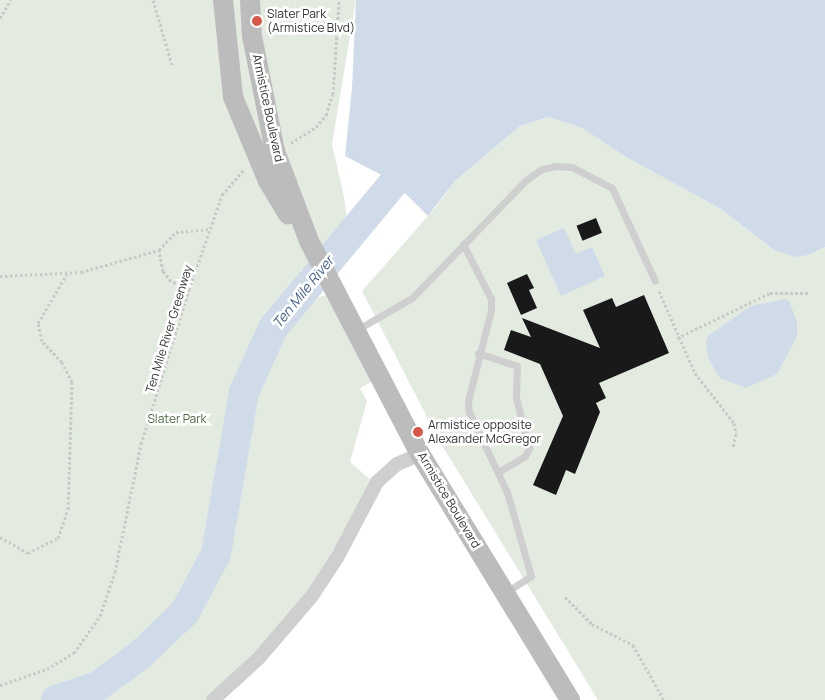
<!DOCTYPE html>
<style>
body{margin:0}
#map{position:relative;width:825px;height:700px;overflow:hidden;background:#fff;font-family:Manrope,sans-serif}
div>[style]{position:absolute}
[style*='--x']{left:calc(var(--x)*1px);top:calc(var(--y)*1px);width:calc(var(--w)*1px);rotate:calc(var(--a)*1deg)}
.green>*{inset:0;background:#e3eadf}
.water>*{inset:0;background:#d0dbea}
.river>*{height:30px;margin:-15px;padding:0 15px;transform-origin:15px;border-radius:15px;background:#d0dbea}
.building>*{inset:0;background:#191919;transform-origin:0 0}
.path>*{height:3px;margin-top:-1.5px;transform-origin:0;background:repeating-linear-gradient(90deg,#c9c9c9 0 2.5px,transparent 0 5px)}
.lane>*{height:7px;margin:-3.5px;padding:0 3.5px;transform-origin:3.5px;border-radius:3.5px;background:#cfcfcf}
.street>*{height:14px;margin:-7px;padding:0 7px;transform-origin:7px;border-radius:7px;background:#cfcfcf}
.secondary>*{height:20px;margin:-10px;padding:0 10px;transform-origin:10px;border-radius:10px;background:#bcbcbc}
.dots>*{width:14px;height:14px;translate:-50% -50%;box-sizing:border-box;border:2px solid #fff;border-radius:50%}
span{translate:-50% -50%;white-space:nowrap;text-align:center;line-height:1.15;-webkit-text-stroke:5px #fff;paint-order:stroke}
.poi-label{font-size:12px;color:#323232}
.left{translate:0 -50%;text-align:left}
.street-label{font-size:12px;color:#323232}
.park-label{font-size:12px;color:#4e6a43}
.water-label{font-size:14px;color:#47648d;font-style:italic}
</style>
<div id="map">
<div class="green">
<div style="clip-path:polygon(0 0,356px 0,332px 144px,344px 197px,348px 228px,336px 253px,300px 270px,315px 298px,334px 293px,377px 379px,360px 388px,367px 401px,350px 462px,372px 481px,297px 616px,213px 700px,0 700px)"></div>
<div style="clip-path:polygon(549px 117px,582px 128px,626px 157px,721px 209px,774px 250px,808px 255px,825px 247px,825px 700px,598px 700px,440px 442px,362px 291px,436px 207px,455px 181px,520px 126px)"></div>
</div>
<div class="water">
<div style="clip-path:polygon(356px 0,825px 0,825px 247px,808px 255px,795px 257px,774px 250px,721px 209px,626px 157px,582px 128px,549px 117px,520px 126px,455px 181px,428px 216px,393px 181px,345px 156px,352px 88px)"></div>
<div style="clip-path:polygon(564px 228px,576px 254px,592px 247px,605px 276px,561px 296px,536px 240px)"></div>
<div style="clip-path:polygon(785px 299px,789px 301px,797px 322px,797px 336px,777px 374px,746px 388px,720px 378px,709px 360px,706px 344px,708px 336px,751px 306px)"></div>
</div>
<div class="river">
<div style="--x:56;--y:700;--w:44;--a:-18.4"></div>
<div style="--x:98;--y:686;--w:51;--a:-36.2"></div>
<div style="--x:139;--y:656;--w:64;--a:-43.7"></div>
<div style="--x:185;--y:612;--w:66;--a:-61.9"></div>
<div style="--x:216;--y:554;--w:164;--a:-80.2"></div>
<div style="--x:244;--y:392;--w:70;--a:-65.6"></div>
<div style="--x:273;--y:328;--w:230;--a:-50.3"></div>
</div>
<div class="building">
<div style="left:596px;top:218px;width:16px;height:21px;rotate:68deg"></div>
<div style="clip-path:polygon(527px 274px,534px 288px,529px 290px,537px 308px,521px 315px,507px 283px)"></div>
<div style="clip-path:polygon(644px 295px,669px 353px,599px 383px,606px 398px,596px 403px,600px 412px,575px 474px,566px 470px,556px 495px,533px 485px,563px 416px,540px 364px,504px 350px,511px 330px,531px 337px,522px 318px,600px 348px,583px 310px,612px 298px,616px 307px)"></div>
</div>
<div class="path">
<div style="--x:153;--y:0;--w:68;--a:73.7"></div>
<div style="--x:0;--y:18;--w:21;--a:-59"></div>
<div style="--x:291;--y:143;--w:30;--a:-33"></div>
<div style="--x:316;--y:127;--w:16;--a:-50"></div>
<div style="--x:326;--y:115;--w:22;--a:-72"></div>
<div style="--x:333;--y:94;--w:94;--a:-86.3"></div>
<div style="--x:0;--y:276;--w:81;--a:-2.8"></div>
<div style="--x:81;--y:272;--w:81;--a:-15.8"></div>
<div style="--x:189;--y:290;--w:20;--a:-153"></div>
<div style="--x:171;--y:281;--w:13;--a:-129"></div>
<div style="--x:163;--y:271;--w:21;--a:-101"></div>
<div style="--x:159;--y:250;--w:25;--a:-47"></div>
<div style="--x:176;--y:232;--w:33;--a:-5"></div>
<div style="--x:659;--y:291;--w:90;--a:66.3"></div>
<div style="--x:695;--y:373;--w:63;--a:52"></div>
<div style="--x:734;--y:423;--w:11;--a:80"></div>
<div style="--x:736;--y:434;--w:13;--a:103"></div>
<div style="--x:677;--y:338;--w:103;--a:-25.8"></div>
<div style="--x:770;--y:293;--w:39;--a:0"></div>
<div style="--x:0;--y:537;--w:32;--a:30"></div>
<div style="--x:28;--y:553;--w:34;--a:-27"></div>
<div style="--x:58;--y:538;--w:31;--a:-71"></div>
<div style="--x:68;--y:509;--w:127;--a:-88.2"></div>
<div style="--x:72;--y:382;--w:22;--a:-117"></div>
<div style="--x:62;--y:362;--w:29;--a:-134"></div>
<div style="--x:42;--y:341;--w:18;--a:-103"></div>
<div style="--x:38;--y:323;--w:59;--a:-59.5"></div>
<div style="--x:565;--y:597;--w:38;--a:45"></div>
<div style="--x:592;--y:624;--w:46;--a:27.1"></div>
<div style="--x:633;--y:645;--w:63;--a:60.6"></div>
<div style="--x:0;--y:685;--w:50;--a:-18.8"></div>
<div style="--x:47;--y:669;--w:31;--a:-31"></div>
<div style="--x:74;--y:653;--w:45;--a:-54.9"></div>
<div style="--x:100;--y:616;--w:46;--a:-71.2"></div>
<div style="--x:115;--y:572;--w:131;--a:-78.5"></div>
<div style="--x:141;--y:444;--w:161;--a:-72.7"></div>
<div style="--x:189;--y:290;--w:101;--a:-70.8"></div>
<div style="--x:222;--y:195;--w:33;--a:-49"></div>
</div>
<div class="lane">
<div style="--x:463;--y:244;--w:62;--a:63"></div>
<div style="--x:491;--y:299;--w:11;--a:90"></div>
<div style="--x:491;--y:310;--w:94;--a:104.2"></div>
<div style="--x:468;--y:401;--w:11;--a:85"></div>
<div style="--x:469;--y:412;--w:89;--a:64.6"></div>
<div style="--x:507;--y:492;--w:87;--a:74.1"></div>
<div style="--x:531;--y:576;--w:31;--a:147"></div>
<div style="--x:358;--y:329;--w:62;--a:-29.9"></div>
<div style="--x:412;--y:298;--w:164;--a:-46"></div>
<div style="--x:526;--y:180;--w:19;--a:-35"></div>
<div style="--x:542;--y:169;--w:14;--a:-12"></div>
<div style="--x:556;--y:166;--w:16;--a:4"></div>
<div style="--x:572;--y:167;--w:45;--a:27.7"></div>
<div style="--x:612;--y:188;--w:102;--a:65.2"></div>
<div style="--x:478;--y:353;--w:41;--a:18.4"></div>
<div style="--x:517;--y:366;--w:32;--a:92"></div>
<div style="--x:516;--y:398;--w:52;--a:75.4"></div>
<div style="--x:529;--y:448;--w:9;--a:117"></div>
<div style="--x:525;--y:456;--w:31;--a:149"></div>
</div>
<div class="street">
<div style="--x:213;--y:700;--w:62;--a:-42.4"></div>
<div style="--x:259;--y:658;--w:82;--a:-49.5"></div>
<div style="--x:312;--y:596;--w:45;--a:-56.7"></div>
<div style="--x:337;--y:558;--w:86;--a:-62.2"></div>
<div style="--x:377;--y:482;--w:27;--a:-42"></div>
<div style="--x:397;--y:464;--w:25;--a:-23"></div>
</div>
<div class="secondary">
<div style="--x:223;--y:0;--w:98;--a:84.1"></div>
<div style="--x:233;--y:97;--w:91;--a:67.4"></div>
<div style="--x:268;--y:181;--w:39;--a:59"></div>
<div style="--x:250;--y:0;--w:36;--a:87"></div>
<div style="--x:252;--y:36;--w:117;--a:78.7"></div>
<div style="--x:275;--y:151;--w:96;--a:69.3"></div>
<div style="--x:309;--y:241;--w:240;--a:62.5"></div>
<div style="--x:420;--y:454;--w:288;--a:58.6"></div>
</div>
<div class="dots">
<div style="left:257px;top:21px;background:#d55848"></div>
<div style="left:418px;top:432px;background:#d55848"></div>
</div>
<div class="poi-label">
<span class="left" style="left:267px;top:21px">Slater Park<br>(Armistice Blvd)</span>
<span class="left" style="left:428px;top:432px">Armistice opposite<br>Alexander McGregor</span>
</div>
<div class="street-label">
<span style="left:268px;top:108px;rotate:78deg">Armistice Boulevard</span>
<span style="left:169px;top:329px;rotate:-73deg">Ten Mile River Greenway</span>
<span style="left:449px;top:500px;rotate:59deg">Armistice Boulevard</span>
</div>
<div class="park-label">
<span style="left:177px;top:419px">Slater Park</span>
</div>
<div class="water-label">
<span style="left:303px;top:292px;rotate:-51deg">Ten Mile River</span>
</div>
</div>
